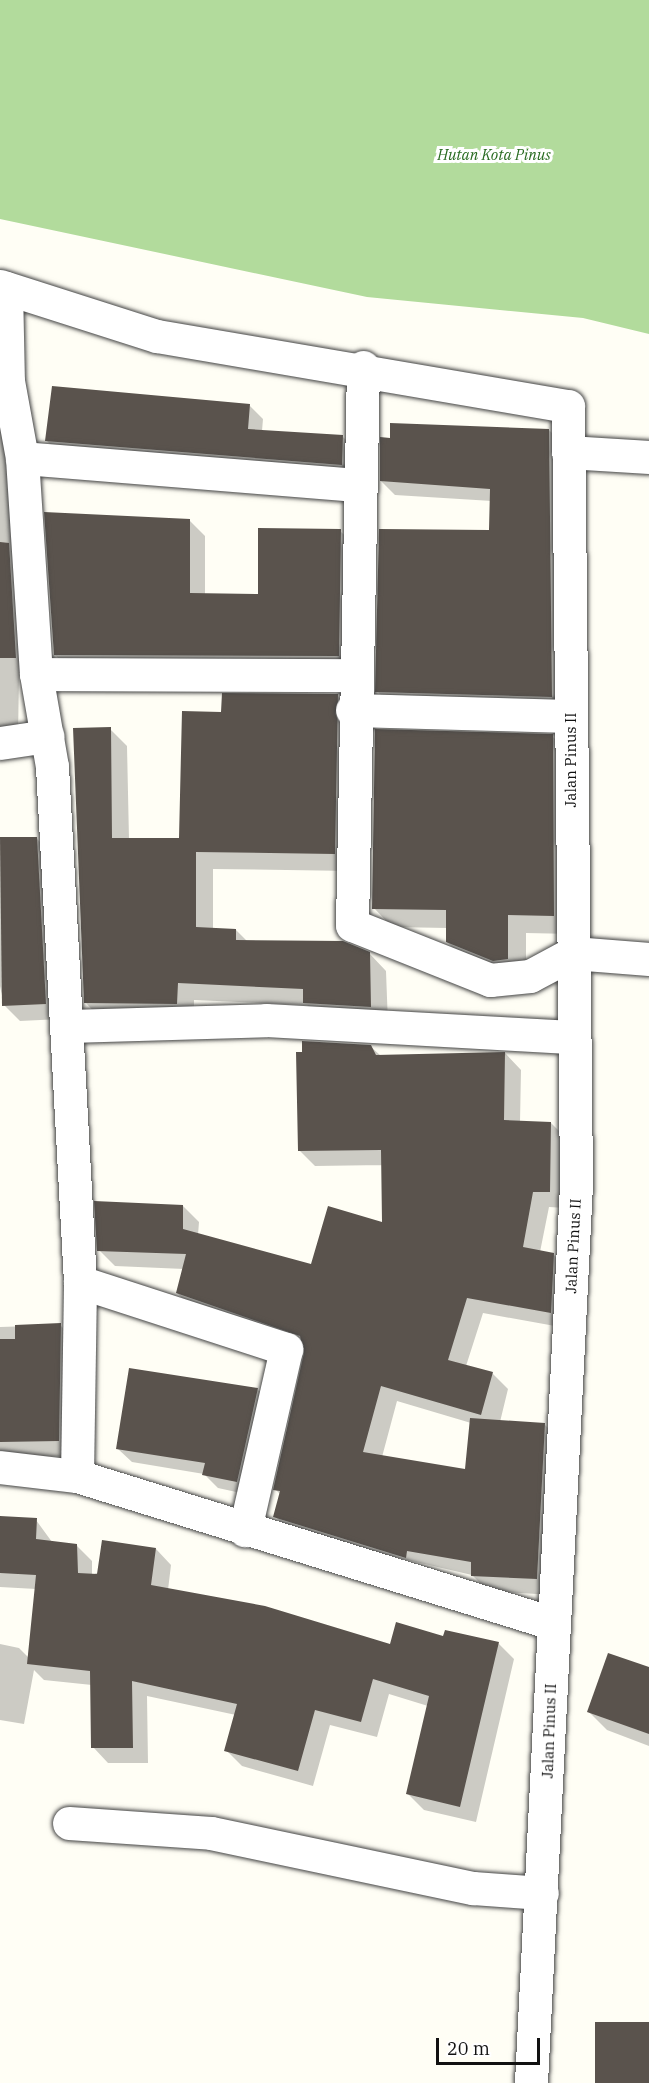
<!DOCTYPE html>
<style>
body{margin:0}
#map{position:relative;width:649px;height:2083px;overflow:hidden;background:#fffef5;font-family:"IBM Plex Serif",serif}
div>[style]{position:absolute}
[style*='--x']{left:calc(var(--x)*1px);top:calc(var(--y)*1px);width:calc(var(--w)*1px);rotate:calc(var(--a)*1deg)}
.forest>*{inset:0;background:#b2db9c}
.shadow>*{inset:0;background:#0003}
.building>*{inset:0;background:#5a534d;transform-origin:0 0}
.roads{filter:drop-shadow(0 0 2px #444) drop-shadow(0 0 2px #444)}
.street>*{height:33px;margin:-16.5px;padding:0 16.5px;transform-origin:16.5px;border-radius:16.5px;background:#fff}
span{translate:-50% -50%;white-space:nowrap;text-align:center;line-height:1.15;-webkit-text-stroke:6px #fff;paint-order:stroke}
.park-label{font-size:15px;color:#276a1f;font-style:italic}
.street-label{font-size:15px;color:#111}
.scale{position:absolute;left:436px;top:2038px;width:104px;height:27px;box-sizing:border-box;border:3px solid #111;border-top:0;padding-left:8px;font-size:18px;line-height:21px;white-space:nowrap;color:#111;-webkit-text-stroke:4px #fff;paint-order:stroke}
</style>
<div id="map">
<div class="forest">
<div style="clip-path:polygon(0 0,649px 0,649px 334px,583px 318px,367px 297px,0 219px)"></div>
</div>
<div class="shadow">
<div style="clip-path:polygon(0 325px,31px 673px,19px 673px,18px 739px,0 740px)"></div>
<div style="clip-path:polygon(249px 405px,263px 419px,262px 431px,342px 436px,356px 450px,355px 478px,60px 454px,46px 440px)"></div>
<div style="clip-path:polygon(549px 430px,563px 444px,565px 710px,391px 705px,377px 691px,490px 532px,492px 501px,395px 495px,381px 481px,392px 439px)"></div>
<div style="clip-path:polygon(189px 520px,205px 536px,205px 595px,259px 595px,340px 531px,356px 546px,354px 671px,71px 670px,55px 655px)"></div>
<div style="clip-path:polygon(337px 695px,354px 713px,351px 871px,213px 869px,213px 929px,236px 930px,247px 941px,369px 953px,386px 971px,388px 1024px,321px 1020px,307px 1005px,194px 1000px,194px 1021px,102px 1020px,85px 1002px,110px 729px,127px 746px,129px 839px,181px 839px,223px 714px)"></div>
<div style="clip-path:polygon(552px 736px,571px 754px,573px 934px,526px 933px,526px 978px,466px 961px,447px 942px,447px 928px,392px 927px,374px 908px)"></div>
<div style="clip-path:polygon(36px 838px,52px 854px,61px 1019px,20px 1021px,4px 1005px,0 986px,0 839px)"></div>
<div style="clip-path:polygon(evenodd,370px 1046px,381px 1056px,505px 1053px,521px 1070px,520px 1122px,551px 1123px,567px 1139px,566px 1208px,549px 1207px,540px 1252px,553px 1254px,569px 1270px,566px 1328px,483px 1313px,466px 1366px,492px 1373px,508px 1389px,500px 1422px,545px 1425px,561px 1441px,553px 1595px,488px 1591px,472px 1575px,291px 1533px,275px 1516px,281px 1495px,275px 1489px,304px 1348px,193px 1309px,177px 1293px,184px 1269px,115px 1266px,99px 1250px,183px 1206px,199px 1222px,198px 1235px,313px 1266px,384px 1224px,383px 1165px,315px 1166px,299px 1150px,370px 1046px,397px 1401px,471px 1423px,467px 1471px,382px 1457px,397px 1401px)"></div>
<div style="clip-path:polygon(60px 1325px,76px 1341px,74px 1456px,30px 1457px,0 1466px,0 1327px)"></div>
<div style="clip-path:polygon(257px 1389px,271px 1403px,250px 1495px,218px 1488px,204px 1474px,132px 1462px,118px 1449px)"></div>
<div style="clip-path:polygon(0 1518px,36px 1520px,52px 1542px,76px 1545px,92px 1561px,92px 1575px,156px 1549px,171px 1565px,168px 1590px,391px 1646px,444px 1638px,498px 1643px,514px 1659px,476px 1822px,424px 1810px,408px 1794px,428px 1706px,389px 1694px,377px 1737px,330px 1725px,313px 1786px,242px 1766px,226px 1750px,236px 1715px,147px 1696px,148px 1763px,108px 1763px,93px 1747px,92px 1685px,44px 1680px,34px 1670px,24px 1724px,0 1720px,0 1644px,19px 1648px,29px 1658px,36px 1589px,0 1587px)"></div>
<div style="clip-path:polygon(649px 1669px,649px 1746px,607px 1730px,588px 1711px)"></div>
</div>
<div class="building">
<div style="clip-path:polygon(52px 386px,250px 404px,248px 429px,343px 435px,342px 465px,45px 441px)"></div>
<div style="clip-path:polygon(390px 423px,549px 429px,552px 697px,375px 692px,379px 529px,489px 530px,490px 489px,380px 481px,380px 437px,390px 438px)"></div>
<div style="clip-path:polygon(44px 512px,190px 519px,190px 593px,258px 594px,258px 528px,341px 529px,339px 656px,54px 655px)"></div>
<div style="clip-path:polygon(0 542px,9px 543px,16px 658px,0 658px)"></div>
<div style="clip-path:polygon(222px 693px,338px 694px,335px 854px,196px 852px,196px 927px,236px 929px,236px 940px,343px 941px,370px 952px,371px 1007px,303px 1003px,303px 989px,178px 983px,177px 1004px,84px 1003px,73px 728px,111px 727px,112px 838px,179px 838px,182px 711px,221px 712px)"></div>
<div style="clip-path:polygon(375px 729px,553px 734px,554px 916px,508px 915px,508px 959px,493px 961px,446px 942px,446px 910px,372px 909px)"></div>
<div style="clip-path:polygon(0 837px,37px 837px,46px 1004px,2px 1006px)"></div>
<div style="clip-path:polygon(302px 1041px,371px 1045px,376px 1055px,505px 1052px,504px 1120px,551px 1122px,550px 1192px,533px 1192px,523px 1247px,554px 1253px,551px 1313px,467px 1298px,448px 1360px,493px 1372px,481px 1415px,381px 1386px,363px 1452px,465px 1469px,470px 1418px,545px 1423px,537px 1579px,471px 1576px,471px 1562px,407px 1551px,406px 1558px,273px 1517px,280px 1491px,273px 1490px,304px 1353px,300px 1336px,176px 1293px,186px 1254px,97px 1251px,94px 1201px,183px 1205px,183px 1229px,311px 1264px,328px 1206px,382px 1222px,381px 1150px,298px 1151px,296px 1052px,302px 1052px)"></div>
<div style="clip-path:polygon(61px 1323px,59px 1441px,0 1442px,0 1339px,15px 1339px,15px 1325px)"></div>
<div style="clip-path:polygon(129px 1368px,258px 1388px,237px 1482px,202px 1475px,205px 1463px,116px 1449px)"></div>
<div style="clip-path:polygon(0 1516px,37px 1518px,36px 1539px,77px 1544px,78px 1573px,97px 1574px,102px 1540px,156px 1548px,151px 1585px,265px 1606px,390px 1644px,396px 1622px,443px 1636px,445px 1630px,499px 1642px,460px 1807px,406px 1794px,429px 1696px,373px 1679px,361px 1722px,315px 1710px,298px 1771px,224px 1751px,237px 1704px,132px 1681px,133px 1748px,91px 1748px,90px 1671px,27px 1664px,36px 1575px,0 1573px)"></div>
<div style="clip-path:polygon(608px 1653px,649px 1667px,649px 1734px,587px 1712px)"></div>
<div style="left:595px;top:2022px;width:54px;height:61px"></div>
</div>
<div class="roads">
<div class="street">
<div style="--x:0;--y:286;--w:165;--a:17.7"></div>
<div style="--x:157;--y:336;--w:417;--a:9.7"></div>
<div style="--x:568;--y:406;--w:779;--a:89.41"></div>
<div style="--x:576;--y:1185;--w:899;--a:92.87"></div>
<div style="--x:6;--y:288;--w:93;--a:88.8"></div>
<div style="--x:8;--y:381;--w:78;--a:79.7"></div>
<div style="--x:22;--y:458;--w:216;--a:86.3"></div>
<div style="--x:36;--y:674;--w:94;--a:80.2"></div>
<div style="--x:52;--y:767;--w:516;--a:86.89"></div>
<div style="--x:363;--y:367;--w:558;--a:91.13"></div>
<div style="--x:352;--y:925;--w:149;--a:21.7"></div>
<div style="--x:490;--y:980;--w:40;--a:-5.7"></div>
<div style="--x:530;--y:976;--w:49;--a:-28.1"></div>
<div style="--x:573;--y:953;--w:76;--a:4.5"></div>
<div style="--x:568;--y:452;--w:81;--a:3.5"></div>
<div style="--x:22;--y:458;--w:338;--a:4.6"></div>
<div style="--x:36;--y:674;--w:318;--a:0.2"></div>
<div style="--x:352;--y:710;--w:219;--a:1.6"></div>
<div style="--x:0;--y:743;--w:48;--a:-8.5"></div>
<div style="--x:69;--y:1026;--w:197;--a:-1.7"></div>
<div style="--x:266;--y:1020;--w:308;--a:3.2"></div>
<div style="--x:0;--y:1467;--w:78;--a:6.7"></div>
<div style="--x:77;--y:1476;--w:498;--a:17.2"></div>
<div style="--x:77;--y:1476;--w:194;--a:-89.1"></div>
<div style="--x:80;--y:1282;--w:217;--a:18"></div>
<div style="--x:286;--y:1349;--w:186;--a:102.8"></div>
<div style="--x:69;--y:1823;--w:142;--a:4"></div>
<div style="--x:211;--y:1833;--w:268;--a:11.9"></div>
<div style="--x:473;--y:1888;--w:69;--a:4.1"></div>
</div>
</div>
<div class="park-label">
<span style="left:494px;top:155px">Hutan Kota Pinus</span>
</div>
<div class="street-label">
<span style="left:571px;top:760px;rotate:-90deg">Jalan Pinus II</span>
<span style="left:573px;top:1246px;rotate:-87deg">Jalan Pinus II</span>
<span style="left:549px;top:1731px;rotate:-88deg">Jalan Pinus II</span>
</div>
<div class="scale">20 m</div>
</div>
